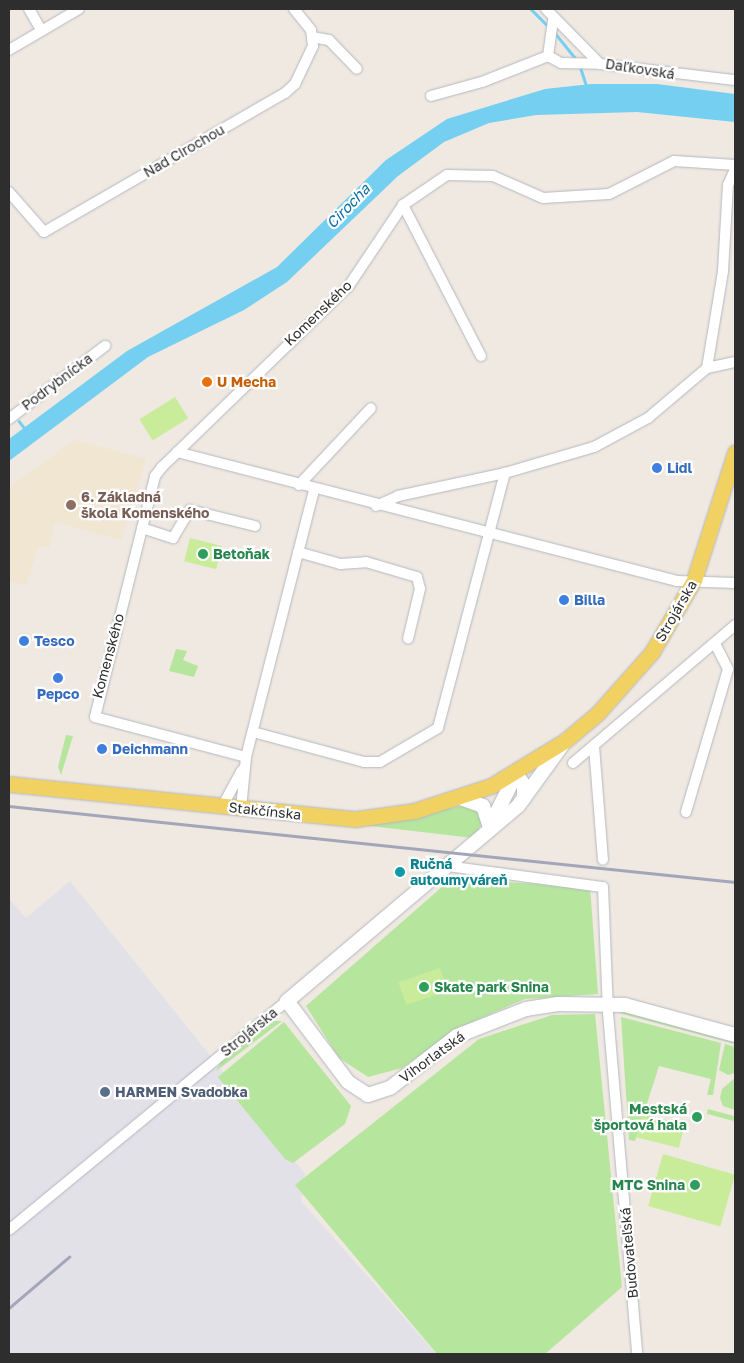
<!DOCTYPE html>
<meta charset="utf-8">
<style>
body{margin:0}
#map{position:relative;width:744px;height:1363px;overflow:hidden;background:#efe9e1;font-family:"Golos Text",sans-serif}
div>[style]{position:absolute}
[style*='--x']{left:calc(var(--x)*1px);top:calc(var(--y)*1px);width:calc(var(--w)*1px);rotate:calc(var(--a)*1deg)}
.industrial>*{inset:0;background:#e3e1e8}
.education>*{inset:0;background:#f0e6d1}
.green>*{inset:0;background:#b6e59e;transform-origin:0 0}
.pitch>*{inset:0;background:#c9ec9a;transform-origin:0 0}
.water>*{inset:0;background:#75cff0}
.stream>*{height:2.5px;margin:-1.25px;padding:0 1.25px;transform-origin:1.25px;border-radius:1.25px;background:#75cff0}
.roads{filter:drop-shadow(0 0 1px #b4b7c1) drop-shadow(0 0 1px #b4b7c1)}
.minor>*{height:10px;margin:-5px;padding:0 5px;transform-origin:5px;border-radius:5px;background:#fff}
.secondary>*{height:14px;margin:-7px;padding:0 7px;transform-origin:7px;border-radius:7px;background:#fff}
.primary>*{height:15px;margin:-7.5px;padding:0 7.5px;transform-origin:7.5px;border-radius:7.5px;background:#f2d163}
.rail>*{height:2.5px;margin:-1.25px;padding:0 1.25px;transform-origin:1.25px;border-radius:1.25px;background:#a3a6b8}
.dots>*{width:14px;height:14px;translate:-50% -50%;box-sizing:border-box;border:2px solid #fff;border-radius:50%}
span{translate:-50% -50%;white-space:nowrap;text-align:center;line-height:1.15;-webkit-text-stroke:4.5px #fff;paint-order:stroke}
.street-label{font-size:14px;color:#2e2e2e}
.food-label{font-size:14px;color:#c56008;font-weight:700}
.left{translate:0 -50%;text-align:left}
.shop-label{font-size:14px;color:#366cbe;font-weight:700}
.education-label{font-size:14px;color:#785e54;font-weight:700}
.leisure-label{font-size:14px;color:#27864d;font-weight:700}
.right{translate:-100% -50%;text-align:right}
.culture-label{font-size:14px;color:#0d838f;font-weight:700}
.service-label{font-size:14px;color:#4e5e75;font-weight:700}
.water-label{font-size:15px;color:#0d6fa3;font-style:italic}
.frame{position:absolute;inset:0;border:10px solid #2e2e2e;pointer-events:none}
</style>
<div id="map">
<div class="industrial">
<div style="clip-path:polygon(70px 881px,305px 1174px,301px 1201px,436px 1354px,9px 1354px,9px 899px,26px 918px)"></div>
</div>
<div class="education">
<div style="clip-path:polygon(75px 440px,146px 459px,121px 540px,55px 522px,49px 548px,38px 546px,27px 585px,9px 582px,9px 487px)"></div>
</div>
<div class="green">
<div style="clip-path:polygon(176px 649px,187px 651px,183px 660px,198px 666px,194px 677px,169px 671px)"></div>
<div style="clip-path:polygon(66px 735px,73px 736px,61px 775px,58px 767px)"></div>
<div style="clip-path:polygon(466px 805px,478px 810px,483px 822px,473px 838px,362px 825px)"></div>
<div style="clip-path:polygon(451px 879px,590px 887px,598px 994px,525px 999px,458px 1028px,402px 1068px,368px 1077px,339px 1058px,306px 1006px)"></div>
<div style="clip-path:polygon(626px 1012px,735px 1040px,735px 1044px,619px 1013px)"></div>
<div style="clip-path:polygon(595px 1014px,622px 1287px,545px 1354px,437px 1354px,295px 1185px,479px 1039px,552px 1015px)"></div>
<div style="clip-path:polygon(621px 1017px,721px 1043px,713px 1095px,707px 1095px,711px 1079px,659px 1066px,635px 1141px,629px 1140px)"></div>
<div style="clip-path:polygon(270px 1021px,282px 1021px,216px 1071px,222px 1060px)"></div>
<div style="clip-path:polygon(284px 1022px,351px 1106px,345px 1124px,293px 1163px,285px 1159px,218px 1077px)"></div>
<div style="clip-path:polygon(725px 1044px,735px 1047px,735px 1073px,728px 1075px,719px 1070px)"></div>
<div style="clip-path:polygon(735px 1078px,735px 1110px,723px 1106px,720px 1098px,722px 1089px)"></div>
<div style="left:708px;top:1109px;width:28px;height:5px;rotate:15deg"></div>
</div>
<div class="pitch">
<div style="left:175px;top:397px;width:25px;height:42px;rotate:58deg"></div>
<div style="left:190px;top:538px;width:33px;height:24px;rotate:14deg"></div>
<div style="left:440px;top:968px;width:24px;height:44px;rotate:71deg"></div>
<div style="left:642px;top:1114px;width:44px;height:24px;rotate:14deg"></div>
<div style="left:663px;top:1154px;width:75px;height:54px;rotate:16deg"></div>
</div>
<div class="water">
<div style="clip-path:polygon(591px 84px,657px 84px,735px 94px,735px 122px,637px 112px,536px 115px,489px 123px,444px 142px,398px 176px,287px 282px,244px 310px,148px 357px,9px 461px,9px 439px,127px 351px,277px 267px,386px 160px,447px 119px,545px 89px)"></div>
</div>
<div class="stream">
<div style="--x:531;--y:9;--w:25;--a:45"></div>
<div style="--x:555;--y:33;--w:36;--a:51"></div>
<div style="--x:580;--y:66;--w:22;--a:72"></div>
<div style="--x:19;--y:421;--w:11;--a:52"></div>
</div>
<div class="roads">
<div class="minor">
<div style="--x:29;--y:9;--w:22;--a:60"></div>
<div style="--x:546;--y:9;--w:77;--a:45.5"></div>
<div style="--x:600;--y:64;--w:136;--a:6.8"></div>
<div style="--x:312;--y:37;--w:17;--a:10"></div>
<div style="--x:329;--y:40;--w:40;--a:46"></div>
<div style="--x:9;--y:50;--w:81;--a:-30.4"></div>
<div style="--x:548;--y:56;--w:36;--a:-82"></div>
<div style="--x:431;--y:96;--w:53;--a:-15.4"></div>
<div style="--x:482;--y:82;--w:71;--a:-21.5"></div>
<div style="--x:548;--y:56;--w:15;--a:28"></div>
<div style="--x:561;--y:63;--w:39;--a:1"></div>
<div style="--x:9;--y:192;--w:53;--a:48.8"></div>
<div style="--x:44;--y:232;--w:278;--a:-30"></div>
<div style="--x:285;--y:93;--w:13;--a:-42"></div>
<div style="--x:295;--y:84;--w:42;--a:-64.7"></div>
<div style="--x:313;--y:46;--w:16;--a:-97"></div>
<div style="--x:311;--y:30;--w:27;--a:-129"></div>
<div style="--x:403;--y:205;--w:170;--a:62.7"></div>
<div style="--x:707;--y:368;--w:98;--a:-80.6"></div>
<div style="--x:723;--y:271;--w:86;--a:-86.7"></div>
<div style="--x:728;--y:185;--w:17;--a:-66"></div>
<div style="--x:9;--y:419;--w:121;--a:-37.2"></div>
<div style="--x:177;--y:452;--w:516;--a:14.47"></div>
<div style="--x:677;--y:581;--w:58;--a:2"></div>
<div style="--x:299;--y:485;--w:105;--a:-46.9"></div>
<div style="--x:376;--y:506;--w:24;--a:-24"></div>
<div style="--x:398;--y:496;--w:109;--a:-12.1"></div>
<div style="--x:505;--y:473;--w:93;--a:-16.3"></div>
<div style="--x:594;--y:447;--w:61;--a:-28.2"></div>
<div style="--x:648;--y:418;--w:77;--a:-40.3"></div>
<div style="--x:707;--y:368;--w:29;--a:-12"></div>
<div style="--x:142;--y:528;--w:33;--a:18"></div>
<div style="--x:173;--y:538;--w:33;--a:-59"></div>
<div style="--x:190;--y:510;--w:67;--a:13.8"></div>
<div style="--x:298;--y:552;--w:44;--a:15.9"></div>
<div style="--x:340;--y:564;--w:26;--a:-4"></div>
<div style="--x:366;--y:562;--w:53;--a:16.4"></div>
<div style="--x:417;--y:577;--w:12;--a:76"></div>
<div style="--x:420;--y:589;--w:51;--a:103.5"></div>
<div style="--x:253;--y:732;--w:115;--a:15.1"></div>
<div style="--x:364;--y:762;--w:16;--a:0"></div>
<div style="--x:380;--y:762;--w:67;--a:-30.4"></div>
<div style="--x:438;--y:728;--w:264;--a:-75.3"></div>
<div style="--x:594;--y:746;--w:114;--a:85.5"></div>
<div style="--x:246;--y:757;--w:156;--a:-165.2"></div>
<div style="--x:95;--y:717;--w:248;--a:-76"></div>
<div style="--x:155;--y:476;--w:11;--a:-52"></div>
<div style="--x:162;--y:467;--w:259;--a:-44.1"></div>
<div style="--x:348;--y:287;--w:99;--a:-56.1"></div>
<div style="--x:403;--y:205;--w:53;--a:-34.3"></div>
<div style="--x:447;--y:175;--w:46;--a:1.2"></div>
<div style="--x:493;--y:176;--w:55;--a:23.7"></div>
<div style="--x:543;--y:198;--w:66;--a:-3.5"></div>
<div style="--x:609;--y:194;--w:73;--a:-26.9"></div>
<div style="--x:674;--y:161;--w:61;--a:3.8"></div>
<div style="--x:573;--y:763;--w:213;--a:-40.4"></div>
<div style="--x:222;--y:807;--w:42;--a:-61.6"></div>
<div style="--x:241;--y:809;--w:52;--a:-84.5"></div>
<div style="--x:246;--y:757;--w:276;--a:-75.7"></div>
<div style="--x:686;--y:812;--w:149;--a:-73.6"></div>
<div style="--x:728;--y:669;--w:29;--a:-117"></div>
<div style="--x:447;--y:866;--w:157;--a:7.7"></div>
<div style="--x:603;--y:887;--w:126;--a:87.7"></div>
<div style="--x:608;--y:1013;--w:342;--a:85.1"></div>
<div style="--x:9;--y:1230;--w:360;--a:-39.5"></div>
</div>
<div class="secondary">
<div style="--x:566;--y:740;--w:82;--a:126"></div>
<div style="--x:518;--y:806;--w:302;--a:139.8"></div>
<div style="--x:287;--y:1001;--w:101;--a:53"></div>
<div style="--x:348;--y:1082;--w:24;--a:33"></div>
<div style="--x:368;--y:1095;--w:23;--a:-18"></div>
<div style="--x:390;--y:1088;--w:85;--a:-37.8"></div>
<div style="--x:457;--y:1036;--w:74;--a:-21.4"></div>
<div style="--x:526;--y:1009;--w:32;--a:-9"></div>
<div style="--x:558;--y:1004;--w:67;--a:0.9"></div>
<div style="--x:625;--y:1005;--w:114;--a:15.3"></div>
<div style="--x:460;--y:798;--w:24;--a:19"></div>
<div style="--x:483;--y:806;--w:22;--a:72"></div>
<div style="--x:491;--y:824;--w:56;--a:-63.4"></div>
<div style="--x:516;--y:774;--w:14;--a:54"></div>
<div style="--x:524;--y:785;--w:13;--a:90"></div>
</div>
<div class="primary">
<div style="--x:9;--y:784;--w:349;--a:5.8"></div>
<div style="--x:356;--y:819;--w:59;--a:-7.9"></div>
<div style="--x:414;--y:811;--w:81;--a:-18"></div>
<div style="--x:491;--y:786;--w:88;--a:-31.5"></div>
<div style="--x:566;--y:740;--w:40;--a:-40"></div>
<div style="--x:597;--y:714;--w:83;--a:-48.4"></div>
<div style="--x:652;--y:652;--w:83;--a:-59.7"></div>
<div style="--x:694;--y:580;--w:134;--a:-72.2"></div>
</div>
</div>
<div class="rail">
<div style="--x:9;--y:806;--w:730;--a:5.98"></div>
<div style="--x:9;--y:1308;--w:79;--a:-40.4"></div>
</div>
<div class="dots">
<div style="left:207px;top:382px;background:#e8710a"></div>
<div style="left:657px;top:468px;background:#3f7fe0"></div>
<div style="left:71px;top:505px;background:#8d6e63"></div>
<div style="left:203px;top:554px;background:#2e9e5b"></div>
<div style="left:564px;top:600px;background:#3f7fe0"></div>
<div style="left:24px;top:641px;background:#3f7fe0"></div>
<div style="left:58px;top:678px;background:#3f7fe0"></div>
<div style="left:102px;top:749px;background:#3f7fe0"></div>
<div style="left:400px;top:872px;background:#0f9aa8"></div>
<div style="left:424px;top:987px;background:#2e9e5b"></div>
<div style="left:105px;top:1092px;background:#5c6f8a"></div>
<div style="left:697px;top:1117px;background:#2e9e5b"></div>
<div style="left:695px;top:1185px;background:#2e9e5b"></div>
</div>
<div class="street-label">
<span style="left:640px;top:69px;rotate:9deg">Daľkovská</span>
<span style="left:184px;top:151px;rotate:-30deg">Nad Cirochou</span>
<span style="left:318px;top:313px;rotate:-44deg">Komenského</span>
<span style="left:57px;top:382px;rotate:-37deg">Podrybnícka</span>
<span style="left:676px;top:611px;rotate:-60deg">Strojárska</span>
<span style="left:108px;top:656px;rotate:-75deg">Komenského</span>
<span style="left:265px;top:811px;rotate:6deg">Stakčínska</span>
<span style="left:249px;top:1032px;rotate:-39deg">Strojárska</span>
<span style="left:432px;top:1057px;rotate:-36deg">Vihorlatská</span>
<span style="left:629px;top:1253px;rotate:-95deg">Budovateľská</span>
</div>
<div class="food-label">
<span class="left" style="left:217px;top:382px">U Mecha</span>
</div>
<div class="shop-label">
<span class="left" style="left:667px;top:468px">Lidl</span>
<span class="left" style="left:574px;top:600px">Billa</span>
<span class="left" style="left:34px;top:641px">Tesco</span>
<span style="left:58px;top:694px">Pepco</span>
<span class="left" style="left:112px;top:749px">Deichmann</span>
</div>
<div class="education-label">
<span class="left" style="left:81px;top:505px">6. Základná<br>škola Komenského</span>
</div>
<div class="leisure-label">
<span class="left" style="left:213px;top:554px">Betoňak</span>
<span class="left" style="left:434px;top:987px">Skate park Snina</span>
<span class="right" style="left:687px;top:1117px">Mestská<br>športová hala</span>
<span class="right" style="left:685px;top:1185px">MTC Snina</span>
</div>
<div class="culture-label">
<span class="left" style="left:410px;top:872px">Ručná<br>autoumyváreň</span>
</div>
<div class="service-label">
<span class="left" style="left:115px;top:1092px">HARMEN Svadobka</span>
</div>
<div class="water-label">
<span style="left:348px;top:206px;rotate:-46deg">Cirocha</span>
</div>
<div class="frame"></div>
</div>
